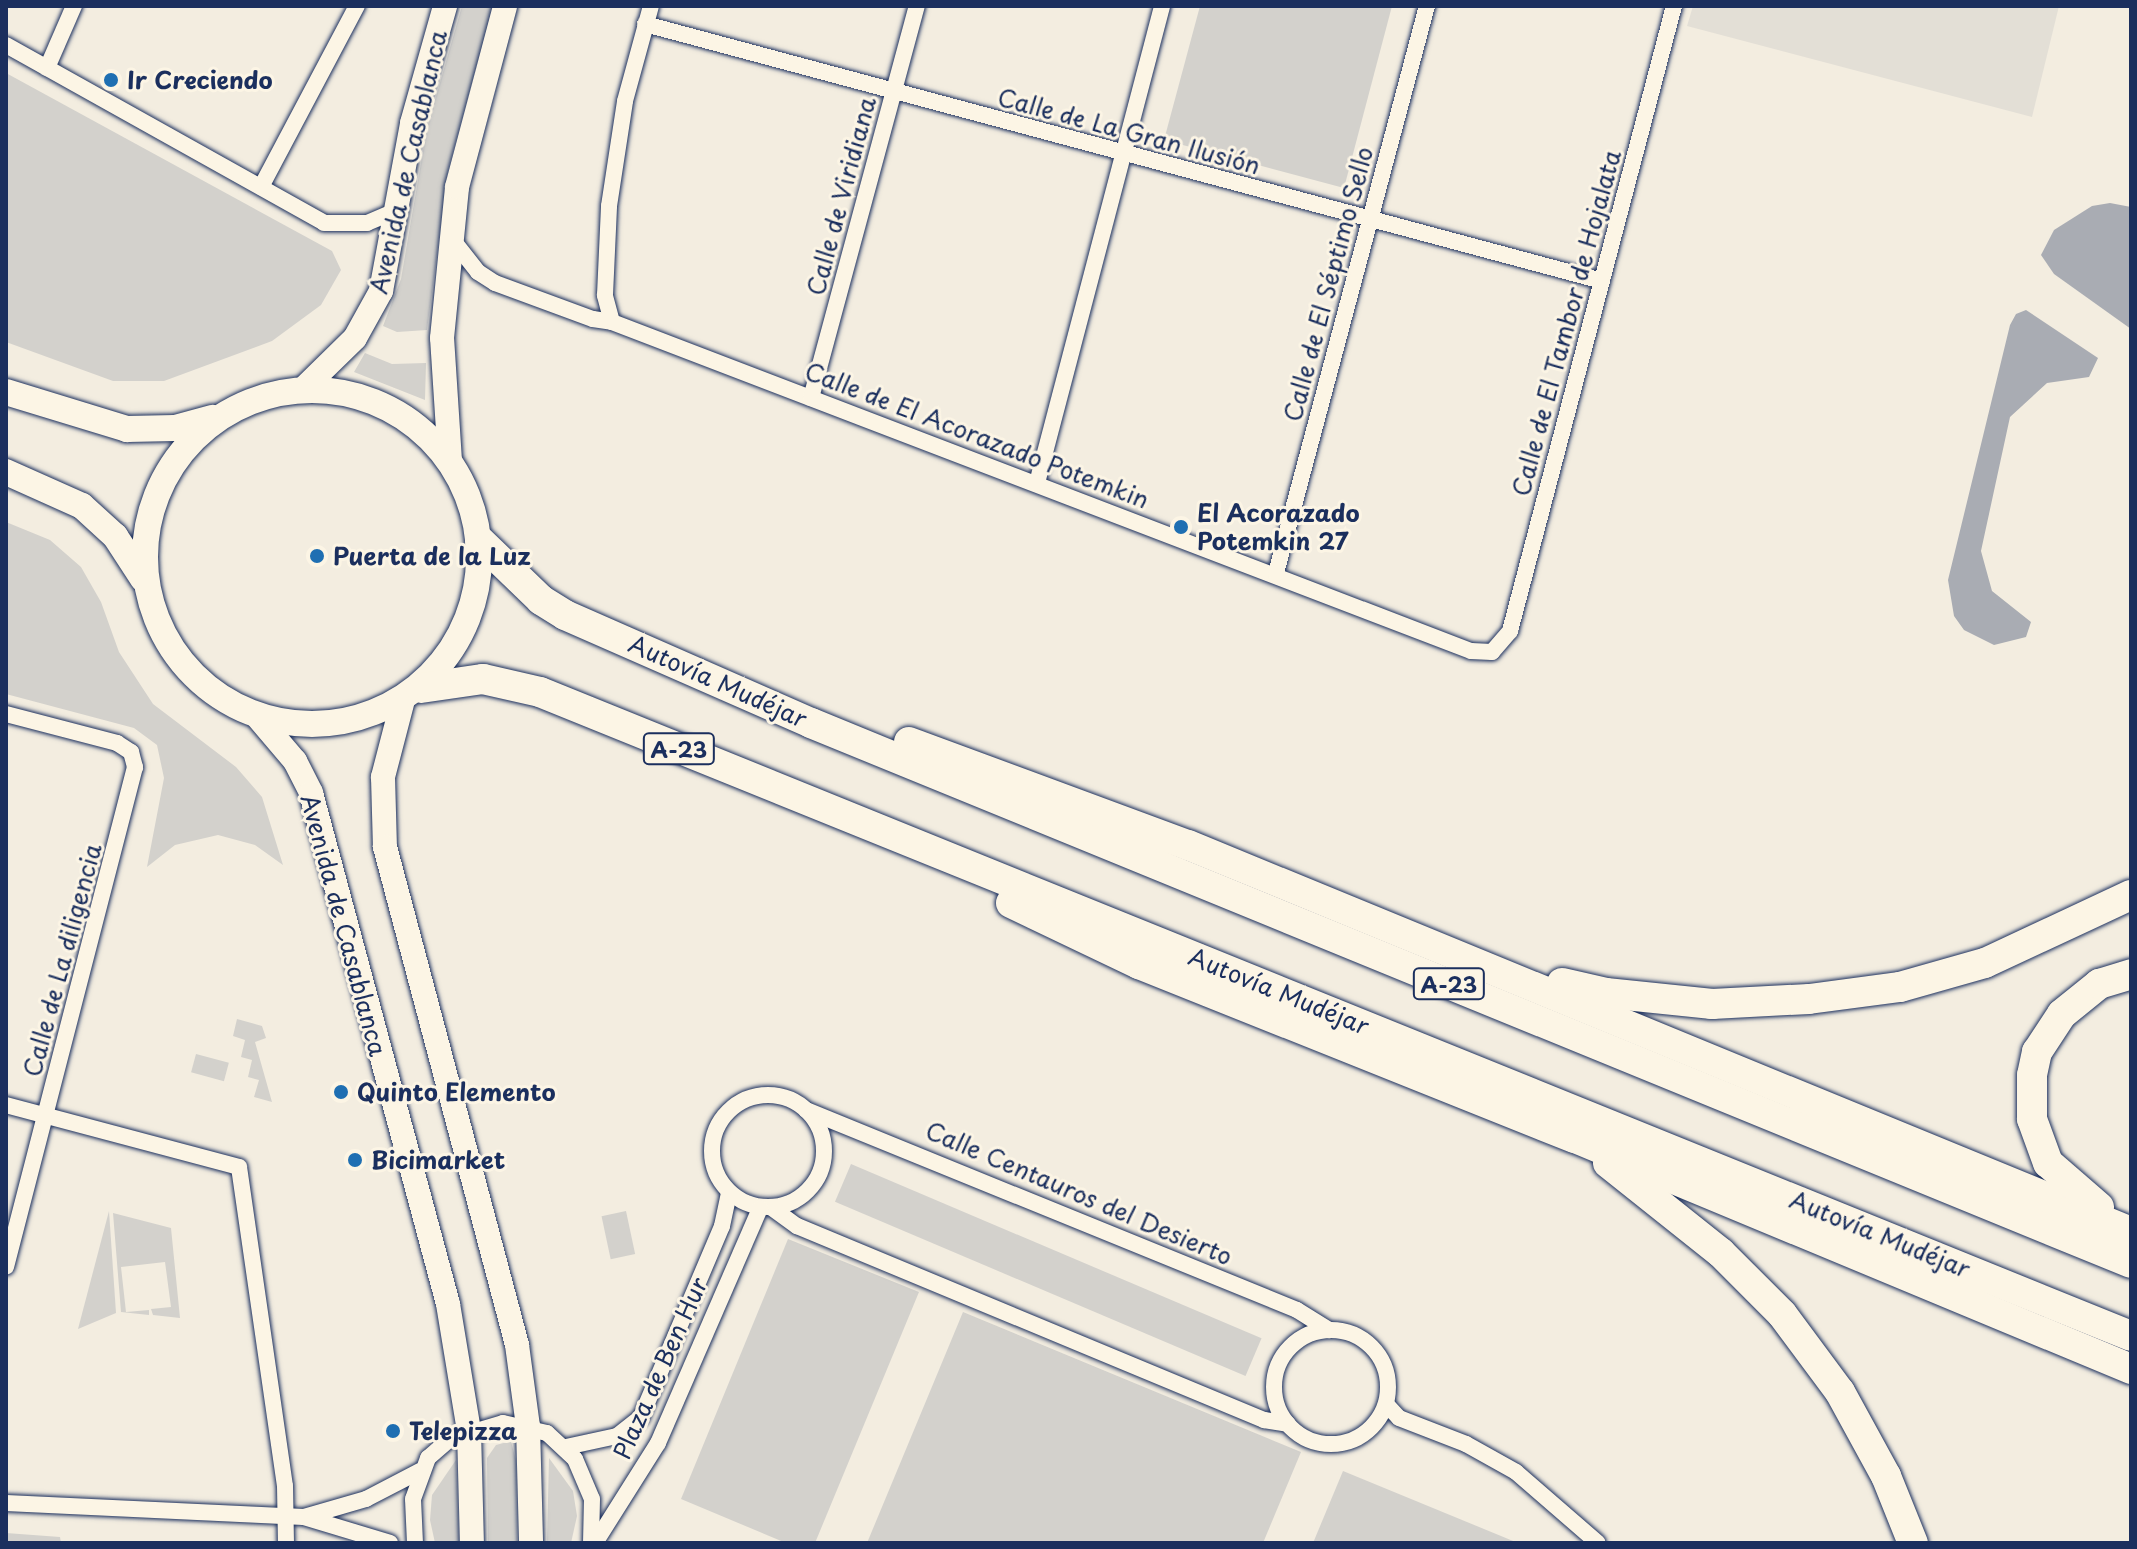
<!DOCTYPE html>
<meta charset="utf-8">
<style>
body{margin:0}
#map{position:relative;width:2137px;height:1549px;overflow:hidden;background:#f3ede0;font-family:"Playpen Sans",sans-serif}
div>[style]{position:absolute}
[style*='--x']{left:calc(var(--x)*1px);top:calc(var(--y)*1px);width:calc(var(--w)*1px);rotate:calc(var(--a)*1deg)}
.built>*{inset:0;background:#e3dfd6}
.green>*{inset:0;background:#d3d1cc;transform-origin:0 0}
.water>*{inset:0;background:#a9acb3}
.roads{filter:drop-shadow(0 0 2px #1b2f5e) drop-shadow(0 0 2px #1b2f5e)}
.street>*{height:16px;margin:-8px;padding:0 8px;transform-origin:8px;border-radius:8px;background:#fcf5e5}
.street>.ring{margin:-8px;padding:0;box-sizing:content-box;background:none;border:16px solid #fcf5e5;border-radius:50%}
.secondary>*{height:24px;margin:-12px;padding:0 12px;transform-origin:12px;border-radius:12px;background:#fcf5e5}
.primary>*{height:26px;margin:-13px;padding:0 13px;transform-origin:13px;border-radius:13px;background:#fcf5e5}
.primary>.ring{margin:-13px;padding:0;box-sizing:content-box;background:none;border:26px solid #fcf5e5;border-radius:50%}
.highway>*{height:30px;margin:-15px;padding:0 15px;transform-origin:15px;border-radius:15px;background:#fcf5e5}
.dots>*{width:22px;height:22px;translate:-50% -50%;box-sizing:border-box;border:4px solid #fcf5e5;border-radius:50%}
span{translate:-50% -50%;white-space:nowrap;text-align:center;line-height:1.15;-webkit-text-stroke:6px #fcf5e5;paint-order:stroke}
.shield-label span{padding:2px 6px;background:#fcf5e5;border:2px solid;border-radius:6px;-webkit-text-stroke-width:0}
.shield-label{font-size:22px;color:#1b2f5e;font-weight:700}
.poi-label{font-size:24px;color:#1b2f5e;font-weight:700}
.left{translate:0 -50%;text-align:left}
.street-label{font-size:24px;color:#1b2f5e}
.frame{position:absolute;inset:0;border:8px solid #1b2f5e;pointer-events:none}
</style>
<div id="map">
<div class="built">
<div style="clip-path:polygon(1693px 6px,2059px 6px,2032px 117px,1687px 26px)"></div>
</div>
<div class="green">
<div style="clip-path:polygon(462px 6px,493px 6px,448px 170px,427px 330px,397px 332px,383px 326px,401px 279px,427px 128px)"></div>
<div style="clip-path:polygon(1200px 6px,1392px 6px,1344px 188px,1164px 140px)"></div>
<div style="clip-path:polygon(6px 73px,332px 251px,341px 270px,321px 305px,272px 341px,164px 381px,113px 381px,6px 342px)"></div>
<div style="clip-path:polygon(365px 353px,392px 364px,426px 363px,425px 400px,354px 372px)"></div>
<div style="clip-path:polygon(6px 522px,50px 540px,81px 567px,101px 602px,119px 652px,153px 704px,236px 767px,262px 797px,283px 865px,255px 845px,218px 835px,175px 845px,147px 867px,164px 778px,157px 745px,134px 728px,6px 694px)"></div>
<div style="clip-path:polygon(237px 1019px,262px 1026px,266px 1038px,255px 1042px,272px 1102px,254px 1097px,259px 1080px,248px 1077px,252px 1060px,241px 1057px,245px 1040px,233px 1036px)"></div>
<div style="left:196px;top:1054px;width:34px;height:19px;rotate:15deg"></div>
<div style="left:851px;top:1164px;width:446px;height:41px;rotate:23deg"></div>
<div style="clip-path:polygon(109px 1211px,116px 1313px,78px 1329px)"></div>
<div style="left:626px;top:1211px;width:44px;height:25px;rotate:78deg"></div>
<div style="clip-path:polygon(113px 1213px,171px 1228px,180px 1318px,153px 1315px,151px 1309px,171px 1307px,165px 1262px,121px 1267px,126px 1312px,149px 1310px,149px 1315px,121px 1312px)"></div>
<div style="clip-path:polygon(788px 1239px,919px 1292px,815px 1543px,786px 1543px,681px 1499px)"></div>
<div style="clip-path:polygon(963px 1312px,1301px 1452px,1263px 1543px,867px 1543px)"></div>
<div style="clip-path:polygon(511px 1441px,516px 1461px,517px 1543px,488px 1543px,487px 1458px,496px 1445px)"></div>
<div style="clip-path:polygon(549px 1458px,573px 1491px,577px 1516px,571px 1543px,547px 1543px)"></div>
<div style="clip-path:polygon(456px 1460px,459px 1543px,435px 1543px,430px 1520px,432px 1495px)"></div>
<div style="clip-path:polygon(1343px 1471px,1518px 1543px,1313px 1543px)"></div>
<div style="clip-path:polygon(6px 1533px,60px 1537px,61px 1543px,6px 1543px)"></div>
</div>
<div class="water">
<div style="clip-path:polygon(2110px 203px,2131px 207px,2131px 329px,2054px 274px,2041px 255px,2054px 230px,2092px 206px)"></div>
<div style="clip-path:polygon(2026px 310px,2098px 358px,2089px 377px,2047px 383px,2010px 417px,1981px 551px,1992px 591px,2031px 622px,2026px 637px,1994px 645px,1964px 630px,1954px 616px,1948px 580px,2010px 325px,2016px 314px)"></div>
</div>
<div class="roads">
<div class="street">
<div style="--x:645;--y:24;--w:991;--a:15.03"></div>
<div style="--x:6;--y:45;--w:364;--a:29.2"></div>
<div style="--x:324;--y:223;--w:43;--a:0"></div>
<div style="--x:367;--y:223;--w:33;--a:-23"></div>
<div style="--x:47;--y:68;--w:68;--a:-66.5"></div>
<div style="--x:261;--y:187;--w:205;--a:-62.1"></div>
<div style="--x:452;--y:239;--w:42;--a:51.8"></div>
<div style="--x:478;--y:272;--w:20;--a:33"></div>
<div style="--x:495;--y:283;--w:104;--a:20.2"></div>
<div style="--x:593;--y:319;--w:19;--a:9"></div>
<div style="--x:612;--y:322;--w:920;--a:20.96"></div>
<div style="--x:1471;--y:651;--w:21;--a:3"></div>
<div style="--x:1492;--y:652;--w:28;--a:-49"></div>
<div style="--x:1510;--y:631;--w:646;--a:-75.3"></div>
<div style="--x:612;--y:322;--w:28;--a:-105"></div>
<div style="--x:605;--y:295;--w:89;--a:-87.4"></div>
<div style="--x:609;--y:206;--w:106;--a:-81.3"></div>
<div style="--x:625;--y:101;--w:98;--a:-74.7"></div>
<div style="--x:811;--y:398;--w:406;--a:-74.9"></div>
<div style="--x:1037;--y:483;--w:493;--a:-75.3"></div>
<div style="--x:1276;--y:573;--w:587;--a:-75.09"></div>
<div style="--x:6;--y:714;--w:115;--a:14.6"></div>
<div style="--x:117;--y:743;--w:17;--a:33"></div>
<div style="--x:131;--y:752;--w:16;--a:75"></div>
<div style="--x:135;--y:767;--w:516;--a:104.47"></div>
<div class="ring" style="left:712px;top:1095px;width:96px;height:96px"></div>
<div style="--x:6;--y:1105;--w:241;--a:14.9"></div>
<div style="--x:239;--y:1167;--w:322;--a:81.8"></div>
<div style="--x:285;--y:1486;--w:57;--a:89"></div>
<div style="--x:806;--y:1110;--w:530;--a:22.16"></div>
<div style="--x:1297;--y:1310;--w:38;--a:32"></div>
<div style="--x:772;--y:1208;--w:31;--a:36"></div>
<div style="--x:797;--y:1226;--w:506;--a:22.56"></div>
<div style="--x:1264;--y:1420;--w:24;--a:9"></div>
<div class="ring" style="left:1274px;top:1330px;width:98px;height:98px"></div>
<div style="--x:1386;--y:1404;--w:19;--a:47"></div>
<div style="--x:1399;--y:1418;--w:72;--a:21.2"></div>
<div style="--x:1466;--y:1444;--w:57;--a:29.2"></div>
<div style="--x:1516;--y:1472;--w:108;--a:40.9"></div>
<div style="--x:566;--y:1447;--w:52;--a:-12.2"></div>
<div style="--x:617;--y:1436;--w:31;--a:-38"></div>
<div style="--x:641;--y:1417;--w:207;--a:-67"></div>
<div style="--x:722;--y:1226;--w:34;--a:-78"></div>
<div style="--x:6;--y:1503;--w:298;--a:2.7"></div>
<div style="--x:304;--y:1517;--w:90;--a:16.8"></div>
<div style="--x:304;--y:1517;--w:65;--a:-16.2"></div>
<div style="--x:366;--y:1499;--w:61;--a:-27.4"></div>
<div style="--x:415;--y:1543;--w:44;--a:-92.6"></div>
<div style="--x:413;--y:1499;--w:44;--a:-69.9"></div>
<div style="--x:428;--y:1458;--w:29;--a:-41"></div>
<div style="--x:450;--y:1439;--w:55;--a:-16.8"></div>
<div style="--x:503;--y:1423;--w:45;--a:12.8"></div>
<div style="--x:547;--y:1433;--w:38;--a:43"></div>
<div style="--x:575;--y:1459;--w:43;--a:67"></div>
<div style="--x:592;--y:1499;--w:44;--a:91.3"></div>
<div style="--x:595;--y:1543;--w:118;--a:-57.8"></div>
<div style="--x:658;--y:1443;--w:256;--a:-66.5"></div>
</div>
<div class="secondary">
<div style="--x:304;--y:388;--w:71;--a:-44.4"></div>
<div style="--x:355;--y:338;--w:54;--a:-61"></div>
<div style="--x:381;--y:291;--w:171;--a:-79.5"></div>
<div style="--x:412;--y:123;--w:122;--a:-74.2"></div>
<div style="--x:450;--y:461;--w:123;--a:-93.7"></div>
<div style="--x:442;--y:338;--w:152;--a:-84.3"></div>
<div style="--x:457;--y:187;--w:187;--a:-75.1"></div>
<div style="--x:403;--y:700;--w:80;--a:104.6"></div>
<div style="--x:383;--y:777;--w:70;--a:88.4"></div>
<div style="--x:385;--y:847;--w:515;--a:75.15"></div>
<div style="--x:517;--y:1345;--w:82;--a:82.3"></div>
<div style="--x:528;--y:1426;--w:117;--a:88.5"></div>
<div style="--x:255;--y:714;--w:62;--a:49.6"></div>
<div style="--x:295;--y:761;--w:36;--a:63"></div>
<div style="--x:311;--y:793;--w:529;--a:74.99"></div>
<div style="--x:448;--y:1304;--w:129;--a:80.6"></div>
<div style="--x:469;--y:1431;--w:112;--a:88.5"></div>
</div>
<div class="primary">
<div class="ring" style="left:145px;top:390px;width:308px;height:308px"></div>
<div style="--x:6;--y:392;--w:127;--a:17"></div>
<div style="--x:127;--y:429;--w:48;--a:-1.2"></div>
<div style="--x:175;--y:428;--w:39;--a:-15"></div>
<div style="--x:6;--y:472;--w:83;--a:24.1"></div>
<div style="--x:82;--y:506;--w:45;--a:42.3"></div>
<div style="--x:115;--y:536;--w:51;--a:56.9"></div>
</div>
<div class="highway">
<div style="--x:480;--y:541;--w:85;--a:44"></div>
<div style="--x:541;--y:600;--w:28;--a:32"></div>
<div style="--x:565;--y:615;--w:269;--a:23.7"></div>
<div style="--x:811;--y:723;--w:1426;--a:22.25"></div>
<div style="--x:421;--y:688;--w:63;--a:-8.3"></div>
<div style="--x:483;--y:679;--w:58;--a:12.8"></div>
<div style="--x:540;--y:692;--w:1716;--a:22.04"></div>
<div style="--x:909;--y:742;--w:297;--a:20.3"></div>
<div style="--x:1188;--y:845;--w:1019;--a:22.31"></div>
<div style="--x:1011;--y:903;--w:142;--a:25.5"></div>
<div style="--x:1139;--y:964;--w:469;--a:21.8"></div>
<div style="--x:1575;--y:1138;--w:602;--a:22.56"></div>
<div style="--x:1562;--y:983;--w:45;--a:12.8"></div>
<div style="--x:1606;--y:993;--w:107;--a:5.9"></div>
<div style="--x:1712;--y:1004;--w:97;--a:-3"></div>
<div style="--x:1809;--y:999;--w:92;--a:-7.5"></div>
<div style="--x:1900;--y:987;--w:88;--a:-15.8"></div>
<div style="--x:1985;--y:963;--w:161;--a:-25"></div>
<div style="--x:1608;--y:1163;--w:144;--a:38.5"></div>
<div style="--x:1721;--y:1253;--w:86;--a:45"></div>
<div style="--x:1782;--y:1314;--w:97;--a:53.4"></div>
<div style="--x:1840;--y:1392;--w:96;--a:61.3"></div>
<div style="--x:1886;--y:1476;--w:72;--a:68.1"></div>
<div style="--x:2099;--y:1207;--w:67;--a:-139.2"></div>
<div style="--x:2048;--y:1163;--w:47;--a:-110"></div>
<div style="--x:2032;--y:1119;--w:44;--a:-90"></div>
<div style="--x:2032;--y:1075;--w:24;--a:-78"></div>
<div style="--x:2037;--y:1052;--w:45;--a:-56.7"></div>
<div style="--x:2062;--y:1014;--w:48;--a:-39"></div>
<div style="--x:2099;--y:984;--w:34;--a:-17"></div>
</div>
</div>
<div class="dots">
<div style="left:111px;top:80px;background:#1f6fb2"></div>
<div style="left:1181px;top:527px;background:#1f6fb2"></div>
<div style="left:317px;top:556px;background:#1f6fb2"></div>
<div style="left:341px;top:1092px;background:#1f6fb2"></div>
<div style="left:355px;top:1160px;background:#1f6fb2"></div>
<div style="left:393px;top:1431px;background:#1f6fb2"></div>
</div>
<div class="shield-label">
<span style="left:679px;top:749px">A-23</span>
<span style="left:1449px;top:984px">A-23</span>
</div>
<div class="poi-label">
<span class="left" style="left:127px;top:80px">Ir Creciendo</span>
<span class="left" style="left:1197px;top:527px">El Acorazado<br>Potemkin 27</span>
<span class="left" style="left:333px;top:556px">Puerta de la Luz</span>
<span class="left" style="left:357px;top:1092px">Quinto Elemento</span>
<span class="left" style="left:371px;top:1160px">Bicimarket</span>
<span class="left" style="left:409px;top:1431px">Telepizza</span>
</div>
<div class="street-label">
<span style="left:1129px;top:131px;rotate:15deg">Calle de La Gran Ilusión</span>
<span style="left:408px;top:162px;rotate:-77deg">Avenida de Casablanca</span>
<span style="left:841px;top:196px;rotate:-75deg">Calle de Viridiana</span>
<span style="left:1328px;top:284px;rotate:-75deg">Calle de El Séptimo Sello</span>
<span style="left:1566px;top:323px;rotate:-75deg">Calle de El Tambor de Hojalata</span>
<span style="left:977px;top:435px;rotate:21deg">Calle de El Acorazado Potemkin</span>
<span style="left:718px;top:681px;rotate:24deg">Autovía Mudéjar</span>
<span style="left:344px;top:925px;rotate:75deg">Avenida de Casablanca</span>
<span style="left:62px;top:960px;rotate:-75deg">Calle de La diligencia</span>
<span style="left:1279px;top:991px;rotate:22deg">Autovía Mudéjar</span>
<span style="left:1079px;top:1193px;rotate:23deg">Calle Centauros del Desierto</span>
<span style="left:1880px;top:1234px;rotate:22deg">Autovía Mudéjar</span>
<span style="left:660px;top:1368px;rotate:-66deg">Plaza de Ben Hur</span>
</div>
<div class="frame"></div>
</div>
